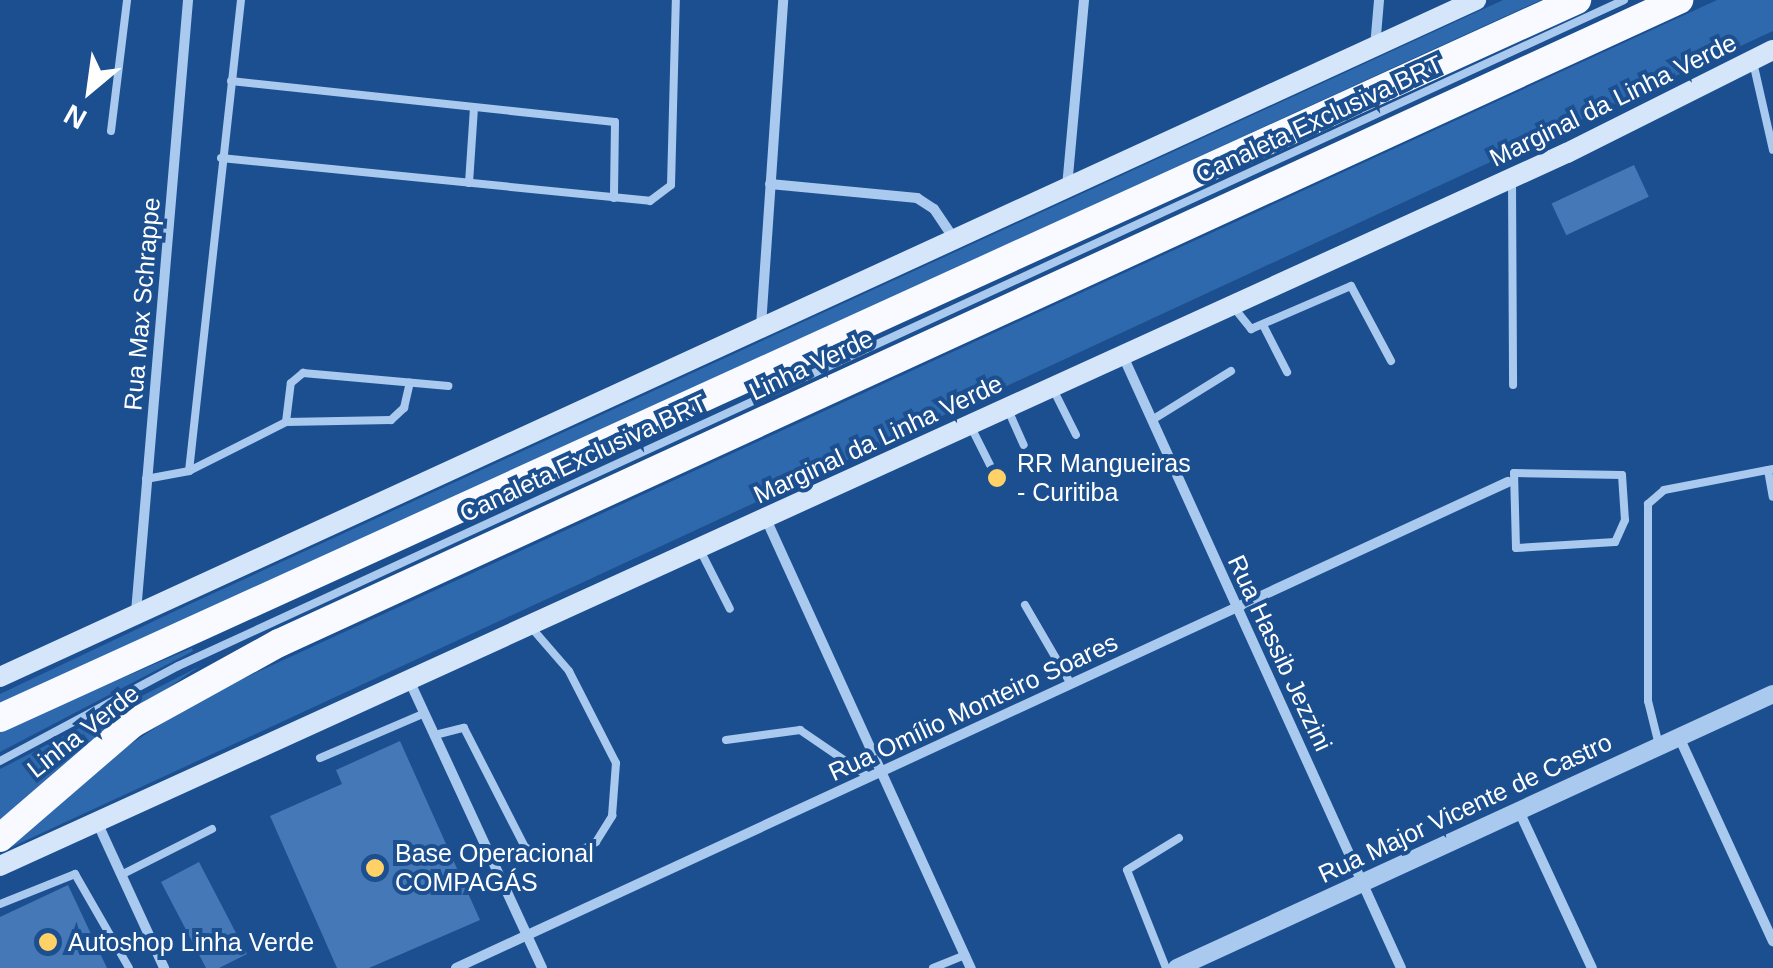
<!DOCTYPE html>
<meta charset="utf-8">
<style>
body{margin:0}
#map{position:relative;width:1773px;height:968px;overflow:hidden;background:#1b4f8f;font-family:Helvetica,sans-serif}
div>[style]{position:absolute}
[style*='--x']{left:calc(var(--x)*1px);top:calc(var(--y)*1px);width:calc(var(--w)*1px);rotate:calc(var(--a)*1deg)}
.green>*{inset:0;background:#2e69ad}
.building>*{inset:0;background:#4478b7;transform-origin:0 0}
.service>*{height:8px;margin:-4px;padding:0 4px;transform-origin:4px;border-radius:4px;background:#a9c9ee}
.minor>*{height:10px;margin:-5px;padding:0 5px;transform-origin:5px;border-radius:5px;background:#a9c9ee}
.tertiary>*{height:18px;margin:-9px;padding:0 9px;transform-origin:9px;border-radius:9px;background:#a9c9ee}
.secondary>*{height:20px;margin:-10px;padding:0 10px;transform-origin:10px;border-radius:10px;background:#d6e6fa}
.trunk>*{height:28px;margin:-14px;padding:0 14px;transform-origin:14px;border-radius:14px;background:#f8faff}
.dots>*{width:28px;height:28px;translate:-50% -50%;box-sizing:border-box;border:5px solid #1b4f8f;border-radius:50%}
span{translate:-50% -50%;white-space:nowrap;text-align:center;line-height:1.15;-webkit-text-stroke:8px #1b4f8f;paint-order:stroke}
.street-label{font-size:25px;color:#fff}
.poi-label{font-size:25px;color:#fff}
.left{translate:0 -50%;text-align:left}
.north{position:absolute;left:40px;top:40px;width:100px;height:100px;-webkit-text-stroke:8px #1b4f8f;paint-order:stroke;rotate:209deg;font-size:28px;font-weight:700;line-height:40px;text-align:center;color:#fff}
.north::after{content:'';display:block;margin:auto;width:35px;height:45px;background:#fff;clip-path:polygon(50% 0,100% 100%,50% 72%,0 100%)}
</style>
<div id="map">
<div class="green">
<div style="clip-path:polygon(1503px 0,1541px 0,0 705px,0 694px,190px 604px)"></div>
<div style="clip-path:polygon(1717px 0,1773px 0,1773px 31px,3px 851px,94px 768px,201px 698px)"></div>
<div style="clip-path:polygon(192px 648px,193px 651px,0 752px,0 731px)"></div>
<div style="clip-path:polygon(200px 666px,88px 743px,0 820px,0 769px)"></div>
</div>
<div class="building">
<div style="left:1634px;top:165px;width:35px;height:91px;rotate:65deg"></div>
<div style="clip-path:polygon(400px 741px,480px 920px,369px 968px,337px 968px,270px 816px,342px 784px,336px 770px)"></div>
<div style="clip-path:polygon(199px 862px,247px 954px,219px 968px,206px 968px,161px 882px)"></div>
<div style="clip-path:polygon(68px 885px,107px 968px,0 968px,0 917px)"></div>
</div>
<div class="service">
<div style="--x:1753;--y:62;--w:90;--a:77.2"></div>
<div style="--x:231;--y:81;--w:386;--a:6.1"></div>
<div style="--x:615;--y:122;--w:76;--a:90.8"></div>
<div style="--x:111;--y:131;--w:132;--a:-83"></div>
<div style="--x:221;--y:158;--w:431;--a:5.7"></div>
<div style="--x:650;--y:201;--w:26;--a:-37"></div>
<div style="--x:671;--y:185;--w:185;--a:-88.5"></div>
<div style="--x:1512;--y:180;--w:205;--a:89.7"></div>
<div style="--x:469;--y:183;--w:75;--a:-86.2"></div>
<div style="--x:1235;--y:309;--w:26;--a:51"></div>
<div style="--x:1251;--y:329;--w:109;--a:-23.3"></div>
<div style="--x:1351;--y:286;--w:85;--a:61.9"></div>
<div style="--x:1263;--y:325;--w:53;--a:62.9"></div>
<div style="--x:1054;--y:391;--w:49;--a:63.4"></div>
<div style="--x:1009;--y:412;--w:36;--a:66"></div>
<div style="--x:1152;--y:420;--w:93;--a:-31.8"></div>
<div style="--x:286;--y:422;--w:39;--a:-83"></div>
<div style="--x:291;--y:383;--w:16;--a:-40"></div>
<div style="--x:303;--y:373;--w:146;--a:5.1"></div>
<div style="--x:972;--y:429;--w:40;--a:63.4"></div>
<div style="--x:1768;--y:470;--w:27;--a:80"></div>
<div style="--x:189;--y:471;--w:474;--a:-83.7"></div>
<div style="--x:1514;--y:473;--w:108;--a:1.1"></div>
<div style="--x:1622;--y:475;--w:45;--a:86.2"></div>
<div style="--x:1625;--y:520;--w:24;--a:114"></div>
<div style="--x:1615;--y:542;--w:99;--a:176.5"></div>
<div style="--x:1516;--y:548;--w:75;--a:-91.5"></div>
<div style="--x:146;--y:479;--w:44;--a:-10.5"></div>
<div style="--x:189;--y:471;--w:109;--a:-26.8"></div>
<div style="--x:286;--y:422;--w:105;--a:-1.1"></div>
<div style="--x:391;--y:420;--w:18;--a:-43"></div>
<div style="--x:404;--y:408;--w:26;--a:-77"></div>
<div style="--x:699;--y:548;--w:68;--a:63.1"></div>
<div style="--x:1025;--y:605;--w:91;--a:59.8"></div>
<div style="--x:435;--y:735;--w:30;--a:-14"></div>
<div style="--x:464;--y:728;--w:134;--a:62.9"></div>
<div style="--x:525;--y:847;--w:21;--a:29"></div>
<div style="--x:543;--y:857;--w:29;--a:-4"></div>
<div style="--x:572;--y:855;--w:27;--a:-28"></div>
<div style="--x:596;--y:842;--w:31;--a:-58"></div>
<div style="--x:612;--y:816;--w:53;--a:-85.7"></div>
<div style="--x:616;--y:763;--w:103;--a:-117.1"></div>
<div style="--x:569;--y:671;--w:61;--a:-131"></div>
<div style="--x:726;--y:740;--w:75;--a:-7.7"></div>
<div style="--x:800;--y:730;--w:83;--a:34.3"></div>
<div style="--x:1659;--y:745;--w:45;--a:-104"></div>
<div style="--x:1648;--y:701;--w:197;--a:-90"></div>
<div style="--x:1648;--y:504;--w:21;--a:-41"></div>
<div style="--x:1664;--y:490;--w:111;--a:-10.9"></div>
<div style="--x:320;--y:758;--w:114;--a:-23.2"></div>
<div style="--x:0;--y:761;--w:202;--a:-28.1"></div>
<div style="--x:178;--y:666;--w:1592;--a:-24.73"></div>
<div style="--x:121;--y:875;--w:102;--a:-26.8"></div>
<div style="--x:0;--y:904;--w:81;--a:-21.8"></div>
<div style="--x:75;--y:874;--w:108;--a:60.1"></div>
<div style="--x:121;--y:947;--w:31;--a:-19"></div>
<div style="--x:933;--y:968;--w:35;--a:-22"></div>
<div style="--x:1166;--y:968;--w:105;--a:-111.7"></div>
<div style="--x:1127;--y:870;--w:61;--a:-31.6"></div>
</div>
<div class="minor">
<div style="--x:1375;--y:47;--w:47;--a:-85.1"></div>
<div style="--x:770;--y:184;--w:148;--a:5.4"></div>
<div style="--x:917;--y:198;--w:20;--a:33"></div>
<div style="--x:934;--y:209;--w:36;--a:56"></div>
<div style="--x:1067;--y:187;--w:188;--a:-84.8"></div>
<div style="--x:761;--y:326;--w:327;--a:-86.1"></div>
<div style="--x:1123;--y:356;--w:672;--a:65.57"></div>
<div style="--x:766;--y:519;--w:494;--a:65.5"></div>
<div style="--x:136;--y:612;--w:614;--a:-85.14"></div>
<div style="--x:409;--y:680;--w:317;--a:65.2"></div>
<div style="--x:1679;--y:737;--w:225;--a:65.3"></div>
<div style="--x:1519;--y:811;--w:173;--a:65.1"></div>
<div style="--x:97;--y:822;--w:161;--a:65.3"></div>
<div style="--x:456;--y:968;--w:1159;--a:-24.8"></div>
</div>
<div class="tertiary">
<div style="--x:1177;--y:968;--w:656;--a:-24.69"></div>
</div>
<div class="secondary">
<div style="--x:0;--y:677;--w:1624;--a:-24.64"></div>
<div style="--x:0;--y:866;--w:1722;--a:-24.47"></div>
<div style="--x:1567;--y:153;--w:230;--a:-26.6"></div>
</div>
<div class="trunk">
<div style="--x:0;--y:718;--w:1733;--a:-24.48"></div>
<div style="--x:0;--y:838;--w:174;--a:-40.8"></div>
<div style="--x:132;--y:724;--w:168;--a:-28.9"></div>
<div style="--x:279;--y:643;--w:1541;--a:-24.67"></div>
</div>
<div class="dots">
<div style="left:997px;top:478px;background:#ffd166"></div>
<div style="left:375px;top:868px;background:#ffd166"></div>
<div style="left:48px;top:942px;background:#ffd166"></div>
</div>
<div class="street-label">
<span style="left:1613px;top:100px;rotate:-26deg">Marginal da Linha Verde</span>
<span style="left:1319px;top:119px;rotate:-25deg">Canaleta Exclusiva BRT</span>
<span style="left:142px;top:304px;rotate:-85deg">Rua Max Schrappe</span>
<span style="left:811px;top:365px;rotate:-25deg">Linha Verde</span>
<span style="left:878px;top:439px;rotate:-25deg">Marginal da Linha Verde</span>
<span style="left:583px;top:458px;rotate:-25deg">Canaleta Exclusiva BRT</span>
<span style="left:1280px;top:653px;rotate:65deg">Rua Hassib Jezzini</span>
<span style="left:973px;top:707px;rotate:-25deg">Rua Omílio Monteiro Soares</span>
<span style="left:83px;top:731px;rotate:-38deg">Linha Verde</span>
<span style="left:1465px;top:808px;rotate:-25deg">Rua Major Vicente de Castro</span>
</div>
<div class="poi-label">
<span class="left" style="left:1017px;top:478px">RR Mangueiras<br>- Curitiba</span>
<span class="left" style="left:395px;top:868px">Base Operacional<br>COMPAGÁS</span>
<span class="left" style="left:68px;top:942px">Autoshop Linha Verde</span>
</div>
<div class="north">N</div>
</div>
